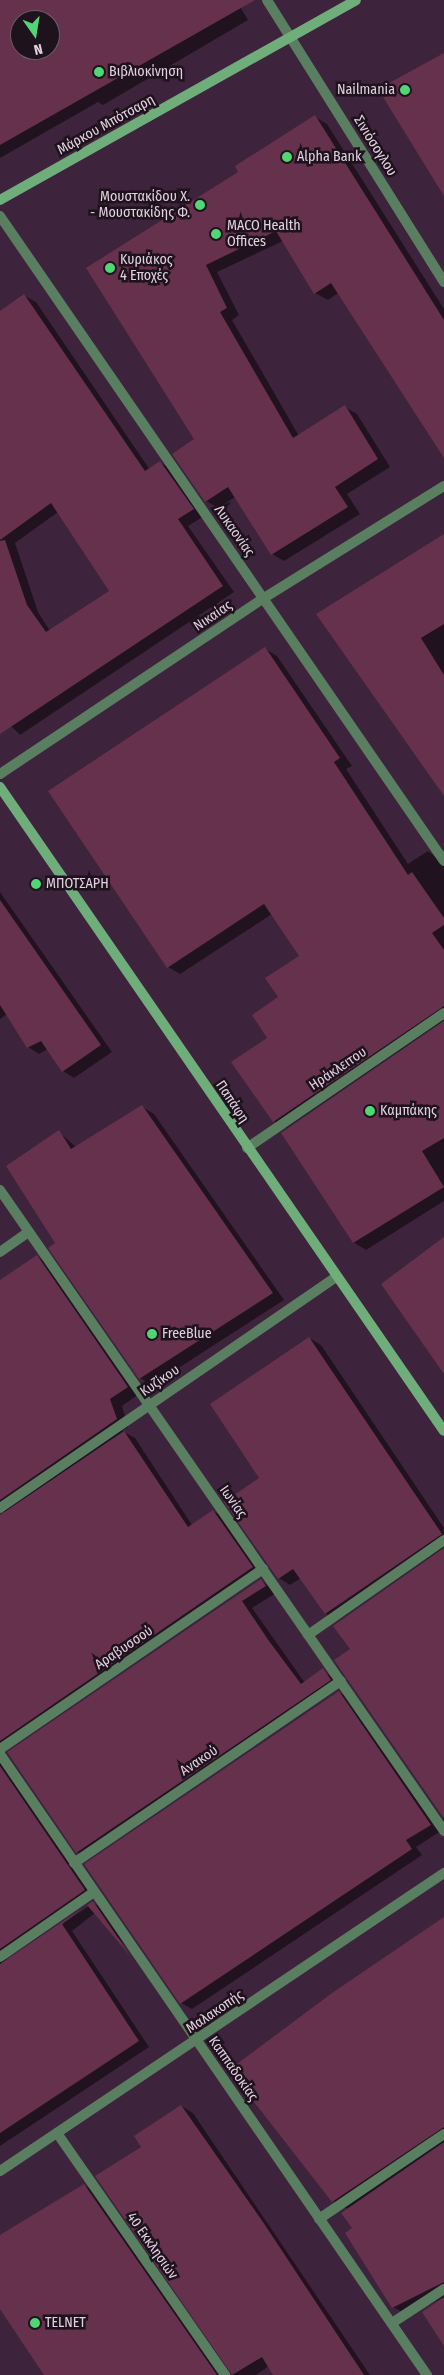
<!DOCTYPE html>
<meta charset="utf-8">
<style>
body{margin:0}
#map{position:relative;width:444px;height:2375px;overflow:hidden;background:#3e233c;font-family:"Fira Sans Condensed",sans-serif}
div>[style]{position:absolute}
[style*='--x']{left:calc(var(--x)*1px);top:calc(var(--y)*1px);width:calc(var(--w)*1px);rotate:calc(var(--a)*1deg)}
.shadow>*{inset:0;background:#0007}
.building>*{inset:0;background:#66314c}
.minor>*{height:10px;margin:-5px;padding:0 5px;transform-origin:5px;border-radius:5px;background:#597f60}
.tertiary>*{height:10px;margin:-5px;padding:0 5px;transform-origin:5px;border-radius:5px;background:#597f60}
.secondary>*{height:10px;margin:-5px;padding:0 5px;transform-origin:5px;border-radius:5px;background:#6fad7a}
.dots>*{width:14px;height:14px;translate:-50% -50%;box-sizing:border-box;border:2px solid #1e121d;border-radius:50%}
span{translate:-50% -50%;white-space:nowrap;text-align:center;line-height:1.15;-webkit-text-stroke:5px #1e121d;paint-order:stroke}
.poi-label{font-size:14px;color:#e3d1e1}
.left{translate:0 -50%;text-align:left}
.right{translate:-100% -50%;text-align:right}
.street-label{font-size:14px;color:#e3d1e1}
.north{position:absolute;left:10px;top:10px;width:50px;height:50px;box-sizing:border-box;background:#1e121d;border:1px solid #6d5e6b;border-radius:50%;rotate:167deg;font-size:14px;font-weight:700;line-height:20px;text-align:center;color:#e3d1e1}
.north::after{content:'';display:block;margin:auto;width:18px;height:22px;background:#50d675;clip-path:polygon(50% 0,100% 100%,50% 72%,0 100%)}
</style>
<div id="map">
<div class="shadow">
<div style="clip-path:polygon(evenodd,0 0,236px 0,248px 20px,103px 105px,98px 102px,0 158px,0 0,20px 20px,50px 20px,50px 50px,20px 50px,20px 20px)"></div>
<div style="clip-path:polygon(315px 117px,327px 124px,444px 309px,444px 451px,338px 293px,328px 300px,315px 293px,283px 241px,217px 272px,239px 315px,232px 320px,299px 436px,345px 407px,357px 414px,390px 467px,347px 494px,360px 514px,284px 561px,272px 554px,235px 497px,218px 508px,206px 501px,196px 440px,88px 268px,240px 173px)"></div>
<div style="clip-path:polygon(evenodd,25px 296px,36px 302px,150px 470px,161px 463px,172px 469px,204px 516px,188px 526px,234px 592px,20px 735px,0 715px,0 313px,25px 296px,58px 512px,110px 592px,50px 631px,38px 612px,15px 543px,58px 512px)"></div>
<div style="clip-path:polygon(444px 536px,444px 795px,318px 614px)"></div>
<div style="clip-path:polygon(265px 649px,277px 656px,352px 766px,346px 769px,408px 864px,428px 851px,444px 864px,444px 1020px,286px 1128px,274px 1121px,269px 1038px,280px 998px,301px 956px,272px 914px,180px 974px,168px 967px)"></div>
<div style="clip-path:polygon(0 892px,112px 1052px,74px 1078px,63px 1071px,48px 1049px,39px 1054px,28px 1047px,7px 1014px,0 1019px)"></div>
<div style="clip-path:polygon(444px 1023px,444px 1201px,366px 1250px,353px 1242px,282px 1134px)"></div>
<div style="clip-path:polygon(142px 1107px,154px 1114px,284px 1300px,152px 1385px,140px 1378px,57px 1243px,59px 1132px,76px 1147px)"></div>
<div style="clip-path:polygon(37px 1257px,49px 1264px,139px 1394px,122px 1406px,128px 1427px,122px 1431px,135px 1438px,192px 1525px,213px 1511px,224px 1517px,263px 1574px,4px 1752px,95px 1896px,7px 1957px,5px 1963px,93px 1903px,104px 1909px,139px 1960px,95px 1913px,72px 1931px,149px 2047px,0 2146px,0 1547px,5px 1512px,0 1509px,0 1282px)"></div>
<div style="clip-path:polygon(309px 1338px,321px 1345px,444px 1528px,444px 1547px,338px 1620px,326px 1614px,301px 1578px,290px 1585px,279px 1578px,261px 1479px)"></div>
<div style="clip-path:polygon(261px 1580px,276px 1593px,252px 1608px,305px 1683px,323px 1670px,341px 1686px,88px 1858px,77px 1852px,9px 1753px)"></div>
<div style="clip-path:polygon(339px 1692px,350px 1699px,441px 1831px,416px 1847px,422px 1855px,192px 2009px,181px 2003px)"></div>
<div style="clip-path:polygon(444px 1921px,444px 2343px,442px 2298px,408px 2315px,393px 2307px,348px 2209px,333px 2201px)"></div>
<div style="clip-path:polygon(181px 2106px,193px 2113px,370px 2375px,275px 2375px,269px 2366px,256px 2375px,232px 2375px,97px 2176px,142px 2147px)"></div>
<div style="clip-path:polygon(84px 2185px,95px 2192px,225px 2375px,45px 2375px,0 2307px,0 2238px)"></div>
</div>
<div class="building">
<div style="clip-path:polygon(evenodd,0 0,255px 0,0 145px,0 0,20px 20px,50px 20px,50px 50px,20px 50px,20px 20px)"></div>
<div style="clip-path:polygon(444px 53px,444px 196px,378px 89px)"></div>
<div style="clip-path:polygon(315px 115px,444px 320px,444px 458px,331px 283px,314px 294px,276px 231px,206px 265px,227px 308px,220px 312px,293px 438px,345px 405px,378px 459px,335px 487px,348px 507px,271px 555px,228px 487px,205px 502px,172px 454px,194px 439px,86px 268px,238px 172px,235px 166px)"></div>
<div style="clip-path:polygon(24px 294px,145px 471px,160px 461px,194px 509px,178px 519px,223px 586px,0 734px,0 541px,5px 540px,27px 605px,46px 632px,109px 591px,51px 503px,0 540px,0 311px)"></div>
<div style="clip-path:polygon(444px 534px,444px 624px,421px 638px,444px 675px,444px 796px,316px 614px)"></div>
<div style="clip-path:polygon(265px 647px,340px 758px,334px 762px,408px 875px,412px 872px,444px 918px,444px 925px,432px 933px,444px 950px,444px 1006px,273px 1122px,231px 1062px,267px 1038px,252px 1015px,278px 997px,265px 978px,299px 956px,264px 904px,167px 968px,48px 791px)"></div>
<div style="clip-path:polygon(0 900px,101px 1045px,62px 1072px,41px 1041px,27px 1048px,0 1005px)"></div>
<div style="clip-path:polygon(444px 1021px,444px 1138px,422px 1151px,444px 1187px,353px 1243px,281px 1133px)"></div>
<div style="clip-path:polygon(142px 1105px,273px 1293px,139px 1379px,48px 1248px,55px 1243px,6px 1166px,59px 1130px,71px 1149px)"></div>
<div style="clip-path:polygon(444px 1237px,444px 1374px,381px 1284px)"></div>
<div style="clip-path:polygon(37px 1255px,128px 1387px,110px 1399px,117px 1419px,0 1500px,0 1280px)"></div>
<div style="clip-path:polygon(309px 1337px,442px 1534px,325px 1614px,293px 1569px,278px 1579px,224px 1502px,259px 1478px,210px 1404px)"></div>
<div style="clip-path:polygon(124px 1431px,188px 1527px,213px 1510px,253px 1567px,0 1741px,0 1515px)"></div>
<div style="clip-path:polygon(444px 1548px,444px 1816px,443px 1817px,334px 1660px,350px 1649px,333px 1626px)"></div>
<div style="clip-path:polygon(261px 1579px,266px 1586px,242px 1601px,269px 1641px,301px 1684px,323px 1668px,331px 1680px,76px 1853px,7px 1752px)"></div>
<div style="clip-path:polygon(339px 1691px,431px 1825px,406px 1840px,412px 1849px,180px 2004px,84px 1864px)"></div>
<div style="clip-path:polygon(0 1766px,85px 1890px,0 1949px)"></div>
<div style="clip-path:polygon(93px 1901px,131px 1957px,87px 1905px,62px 1924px,139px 2041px,0 2133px,0 1964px)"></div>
<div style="clip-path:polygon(444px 1917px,444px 2127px,332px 2202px,229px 2070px,332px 1993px)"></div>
<div style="clip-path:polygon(181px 2105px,263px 2222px,364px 2375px,273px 2375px,262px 2357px,232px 2375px,95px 2176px,141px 2147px,134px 2136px)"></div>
<div style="clip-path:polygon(444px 2142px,444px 2282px,392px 2308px,345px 2233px,352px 2228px,341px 2213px)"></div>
<div style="clip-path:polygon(84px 2184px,217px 2375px,44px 2375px,0 2309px,0 2235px)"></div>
<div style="clip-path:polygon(444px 2297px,444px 2346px,422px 2312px)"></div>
</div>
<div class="minor">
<div style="--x:267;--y:0;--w:333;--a:57.9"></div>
<div style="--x:0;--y:216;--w:783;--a:55.46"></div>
<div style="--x:0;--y:774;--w:317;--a:-33.7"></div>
<div style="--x:264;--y:598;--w:212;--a:-31.9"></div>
<div style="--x:247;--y:1148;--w:239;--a:-34.4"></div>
<div style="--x:0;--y:1190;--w:780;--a:55.29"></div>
<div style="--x:0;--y:1252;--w:35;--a:-35"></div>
<div style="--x:0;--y:1508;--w:408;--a:-34.5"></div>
<div style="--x:308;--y:1635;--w:166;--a:-34.9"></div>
<div style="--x:0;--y:1749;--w:319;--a:-34.4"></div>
<div style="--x:0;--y:1754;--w:754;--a:55.49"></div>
<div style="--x:74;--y:1863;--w:323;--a:-34.3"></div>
<div style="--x:0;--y:1957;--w:114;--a:-34.7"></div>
<div style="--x:57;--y:2133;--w:295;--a:55.2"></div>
<div style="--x:319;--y:2219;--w:151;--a:-34.2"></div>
<div style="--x:392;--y:2323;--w:62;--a:-33.2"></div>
</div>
<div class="tertiary">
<div style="--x:0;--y:2171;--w:535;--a:-33.87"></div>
</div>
<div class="secondary">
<div style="--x:0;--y:200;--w:408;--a:-29.3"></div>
<div style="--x:0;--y:787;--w:782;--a:55.42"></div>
</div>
<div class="dots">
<div style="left:99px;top:72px;background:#50d675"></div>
<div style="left:405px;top:90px;background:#50d675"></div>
<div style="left:287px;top:157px;background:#50d675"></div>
<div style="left:200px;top:205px;background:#50d675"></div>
<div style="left:216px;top:234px;background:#50d675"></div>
<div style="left:110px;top:268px;background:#50d675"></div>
<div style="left:36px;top:884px;background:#50d675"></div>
<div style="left:370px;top:1111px;background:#50d675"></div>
<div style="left:152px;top:1334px;background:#50d675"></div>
<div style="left:35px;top:2323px;background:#50d675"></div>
</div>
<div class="poi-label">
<span class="left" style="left:109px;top:72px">Βιβλιοκίνηση</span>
<span class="right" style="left:395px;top:90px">Nailmania</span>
<span class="left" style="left:297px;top:157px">Alpha Bank</span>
<span class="right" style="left:190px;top:205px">Μουστακίδου Χ.<br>- Μουστακίδης Φ.</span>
<span class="left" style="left:227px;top:234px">MACO Health<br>Offices</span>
<span class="left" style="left:120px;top:268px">Κυριάκος<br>4 Εποχές</span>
<span class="left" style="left:46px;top:884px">ΜΠΟΤΣΑΡΗ</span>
<span class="left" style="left:380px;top:1111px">Καμπάκης</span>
<span class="left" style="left:162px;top:1334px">FreeBlue</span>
<span class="left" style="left:45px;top:2323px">TELNET</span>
</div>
<div class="street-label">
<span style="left:106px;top:125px;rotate:-29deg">Μάρκου Μπότσαρη</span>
<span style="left:375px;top:146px;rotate:58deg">Σινιόσογλου</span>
<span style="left:234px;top:531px;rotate:55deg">Λυκαονίας</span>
<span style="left:213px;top:616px;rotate:-34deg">Νικαίας</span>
<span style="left:338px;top:1069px;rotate:-34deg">Ηράκλειτου</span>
<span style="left:232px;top:1102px;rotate:56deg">Παπάφη</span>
<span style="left:160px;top:1381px;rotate:-35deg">Κυζίκου</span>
<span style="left:233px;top:1502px;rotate:55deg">Ιωνίας</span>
<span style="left:124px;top:1648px;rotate:-34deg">Αραβυσσού</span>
<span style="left:199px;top:1761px;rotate:-34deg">Ανακού</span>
<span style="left:215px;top:2012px;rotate:-34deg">Μαλακοπής</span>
<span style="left:233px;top:2069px;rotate:55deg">Καππαδοκίας</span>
<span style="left:152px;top:2246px;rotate:55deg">40 Εκκλησιών</span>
</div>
<div class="north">N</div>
</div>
